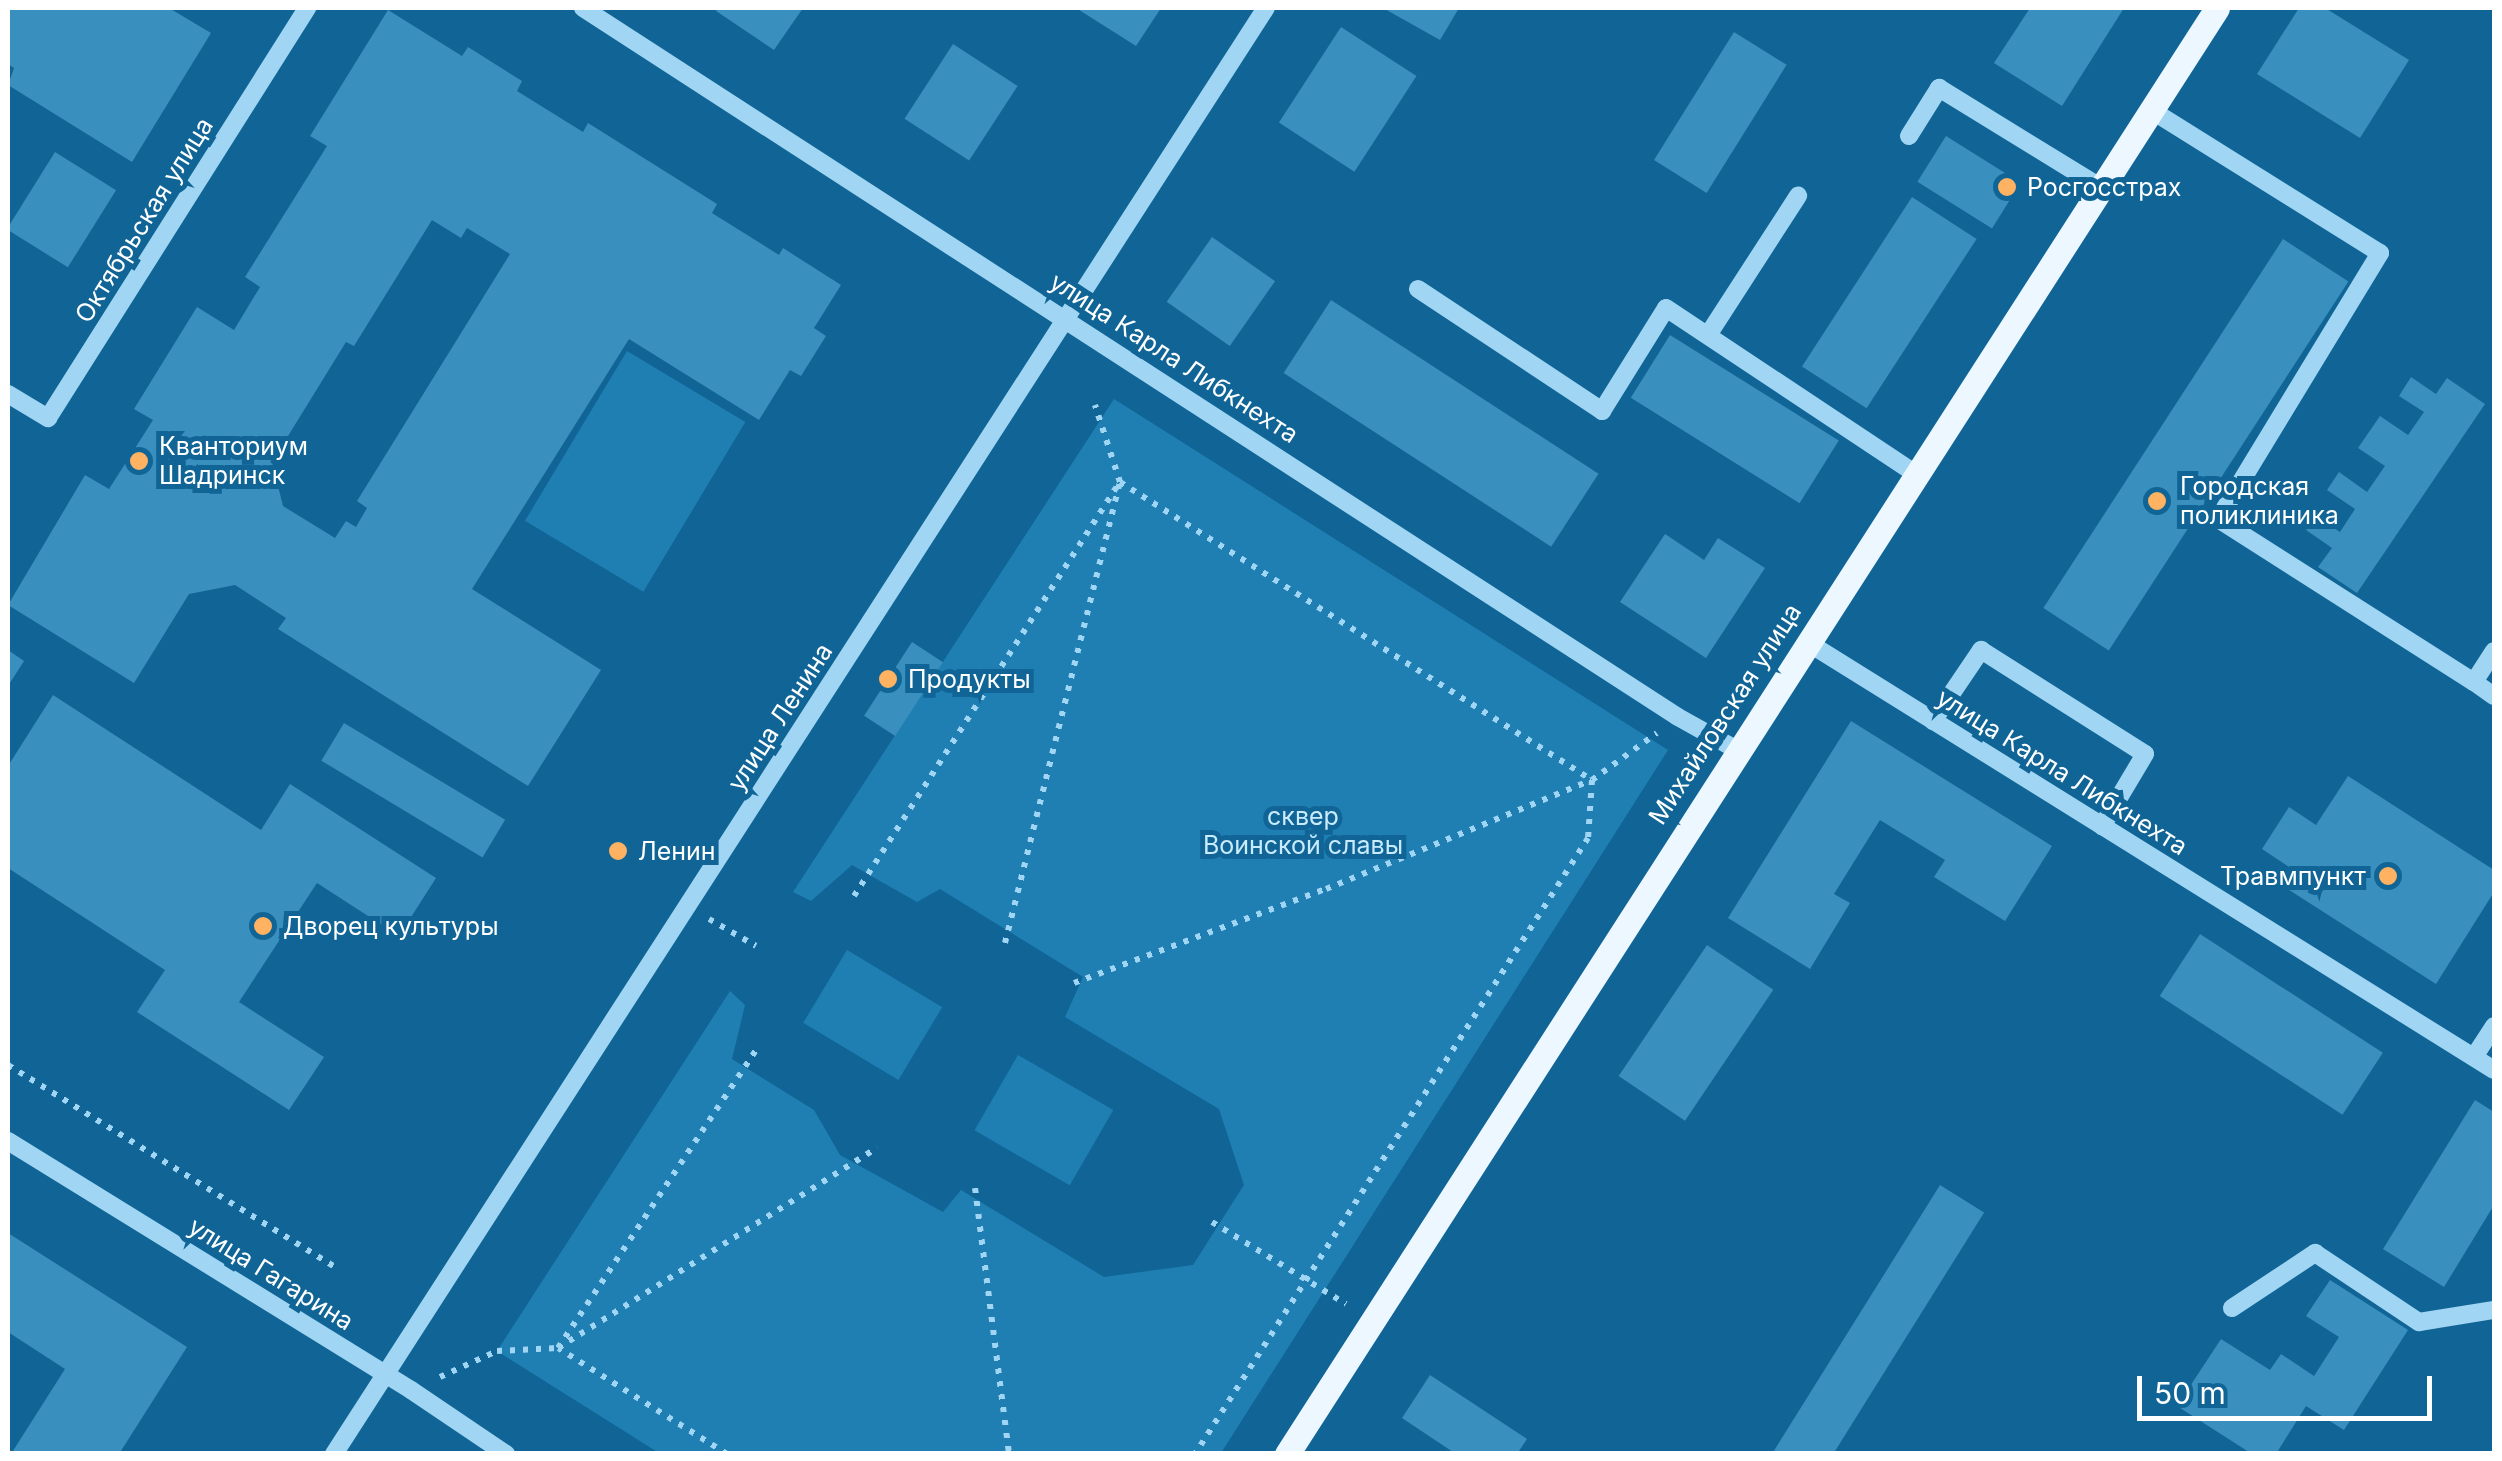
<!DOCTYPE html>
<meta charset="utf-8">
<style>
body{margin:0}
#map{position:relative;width:2502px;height:1461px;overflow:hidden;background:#106596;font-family:Inter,sans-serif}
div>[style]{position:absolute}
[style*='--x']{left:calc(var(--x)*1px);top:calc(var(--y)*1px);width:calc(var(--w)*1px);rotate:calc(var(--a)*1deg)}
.green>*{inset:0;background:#1f7fb3;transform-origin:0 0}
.building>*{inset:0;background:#398fbe;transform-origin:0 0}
.path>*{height:6px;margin-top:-3px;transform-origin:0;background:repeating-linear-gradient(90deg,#a0d6f4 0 5px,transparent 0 13px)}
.minor>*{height:18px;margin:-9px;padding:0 9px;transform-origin:9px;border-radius:9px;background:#a0d6f4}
.major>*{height:25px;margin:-12.5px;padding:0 12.5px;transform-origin:12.5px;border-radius:12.5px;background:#ecf7ff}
.dots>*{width:28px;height:28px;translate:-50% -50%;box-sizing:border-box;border:5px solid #106596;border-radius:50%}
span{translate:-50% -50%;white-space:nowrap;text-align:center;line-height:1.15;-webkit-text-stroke:10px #106596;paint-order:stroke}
.poi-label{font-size:25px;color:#fff}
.left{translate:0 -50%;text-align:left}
.right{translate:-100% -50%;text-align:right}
.street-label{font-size:25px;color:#fff}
.park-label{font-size:25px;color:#c8ebfe}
.frame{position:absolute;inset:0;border:10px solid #fff;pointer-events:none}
.scale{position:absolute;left:2137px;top:1376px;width:295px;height:45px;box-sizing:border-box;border:5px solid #fff;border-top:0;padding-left:12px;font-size:30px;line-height:35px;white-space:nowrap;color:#fff;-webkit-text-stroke:8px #106596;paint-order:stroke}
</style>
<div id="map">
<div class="green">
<div style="left:627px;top:351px;width:138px;height:198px;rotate:31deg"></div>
<div style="clip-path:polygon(1114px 399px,1668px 750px,1221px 1453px,659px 1453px,497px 1351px,730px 991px,745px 1005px,732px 1059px,814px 1110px,840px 1155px,943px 1212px,961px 1190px,1104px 1277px,1193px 1265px,1244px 1185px,1219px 1109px,1065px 1017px,1083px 977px,940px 889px,917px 902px,852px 865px,811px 901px,793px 892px)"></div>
<div style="left:847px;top:950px;width:111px;height:85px;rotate:31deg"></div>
<div style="left:1018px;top:1055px;width:110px;height:87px;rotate:30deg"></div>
</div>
<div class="building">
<div style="clip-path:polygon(8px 8px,169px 8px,211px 33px,132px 162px,8px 85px,14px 68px,8px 64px)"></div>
<div style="clip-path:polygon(719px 8px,803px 8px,774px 50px,716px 11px)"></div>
<div style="clip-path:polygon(1076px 8px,1161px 8px,1136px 46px)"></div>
<div style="clip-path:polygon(1383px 8px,1459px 8px,1440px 40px)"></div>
<div style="clip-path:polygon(2030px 8px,2124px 8px,2062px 106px,1994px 63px)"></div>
<div style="clip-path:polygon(2299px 8px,2325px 8px,2409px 60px,2360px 138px,2257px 74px)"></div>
<div style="clip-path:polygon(evenodd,388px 10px,462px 56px,468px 47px,522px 81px,517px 91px,583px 132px,588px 123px,717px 204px,712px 213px,779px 255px,783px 248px,841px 285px,814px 328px,826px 336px,801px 376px,790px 370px,759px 420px,629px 339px,472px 589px,601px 670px,528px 786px,278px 629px,286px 618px,235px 585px,189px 594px,134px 683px,8px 605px,85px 475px,109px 489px,153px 420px,134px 409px,197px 307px,234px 330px,260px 287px,245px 277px,327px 146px,310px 136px,388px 10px,432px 220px,461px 238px,467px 228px,510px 254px,357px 501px,367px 508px,356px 527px,346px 521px,335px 538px,283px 506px,272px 462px,346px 342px,354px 346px,432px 220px)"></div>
<div style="left:1341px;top:27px;width:90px;height:114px;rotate:33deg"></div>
<div style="left:1734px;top:32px;width:62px;height:151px;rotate:32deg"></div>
<div style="left:953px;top:44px;width:77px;height:89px;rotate:33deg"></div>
<div style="left:1946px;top:136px;width:88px;height:54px;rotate:32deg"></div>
<div style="left:55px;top:152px;width:72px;height:91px;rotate:32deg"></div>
<div style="left:1912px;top:197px;width:77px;height:202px;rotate:33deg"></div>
<div style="left:1212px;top:237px;width:77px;height:79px;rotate:35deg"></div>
<div style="left:2283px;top:239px;width:78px;height:440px;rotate:33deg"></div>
<div style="left:1331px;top:300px;width:319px;height:87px;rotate:33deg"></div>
<div style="left:1670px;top:335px;width:199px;height:74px;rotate:32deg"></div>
<div style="clip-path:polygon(2411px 377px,2436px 394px,2447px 378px,2485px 404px,2357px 593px,2318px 567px,2332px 548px,2306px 530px,2316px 516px,2340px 532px,2355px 509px,2327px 490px,2339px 472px,2367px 492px,2385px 466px,2358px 448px,2380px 416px,2408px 435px,2424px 412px,2399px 396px)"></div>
<div style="clip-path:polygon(1665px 534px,1704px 560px,1718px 538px,1765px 568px,1706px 658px,1620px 602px)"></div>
<div style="left:912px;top:642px;width:37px;height:88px;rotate:33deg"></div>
<div style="clip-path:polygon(8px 650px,24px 661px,8px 686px)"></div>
<div style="clip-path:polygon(53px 695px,261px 830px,290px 784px,436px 878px,399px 936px,317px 883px,239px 1002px,324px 1057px,289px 1110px,137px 1012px,165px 970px,8px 868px,8px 766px)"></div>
<div style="clip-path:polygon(1851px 721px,2052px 846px,2005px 921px,1934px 877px,1945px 860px,1880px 820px,1834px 894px,1850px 903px,1810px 969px,1728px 918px)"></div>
<div style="left:344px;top:723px;width:188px;height:44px;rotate:31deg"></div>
<div style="clip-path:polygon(2348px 776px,2494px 870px,2494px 892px,2436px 984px,2278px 883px,2289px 867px,2262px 849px,2289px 807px,2316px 825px)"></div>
<div style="left:2200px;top:934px;width:218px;height:74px;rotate:33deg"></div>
<div style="left:1707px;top:945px;width:80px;height:158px;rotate:34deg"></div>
<div style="clip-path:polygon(2475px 1100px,2494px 1112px,2494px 1205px,2444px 1287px,2383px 1249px)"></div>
<div style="left:1940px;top:1185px;width:52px;height:320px;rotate:32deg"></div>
<div style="clip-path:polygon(8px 1233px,187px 1347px,119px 1454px,11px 1454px,65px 1369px,8px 1332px)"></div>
<div style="clip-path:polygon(2330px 1280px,2408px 1330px,2344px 1430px,2306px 1406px,2276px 1454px,2252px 1454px,2177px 1406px,2221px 1339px,2270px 1370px,2281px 1354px,2314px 1376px,2339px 1337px,2306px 1316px)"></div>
<div style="clip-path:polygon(1430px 1375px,1527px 1439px,1517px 1454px,1456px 1454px,1402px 1418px)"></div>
</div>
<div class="path">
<div style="--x:854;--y:896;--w:492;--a:-57.3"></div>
<div style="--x:1120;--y:482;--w:558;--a:32.27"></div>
<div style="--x:1592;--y:780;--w:58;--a:93.9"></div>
<div style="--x:1588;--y:838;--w:731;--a:122.54"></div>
<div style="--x:709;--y:919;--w:54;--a:29.9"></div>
<div style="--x:1005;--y:943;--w:475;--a:-76"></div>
<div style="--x:1120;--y:482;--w:81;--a:-108"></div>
<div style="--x:1074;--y:983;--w:269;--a:-20.5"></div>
<div style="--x:1326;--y:889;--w:287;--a:-22.3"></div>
<div style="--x:1592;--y:780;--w:80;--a:-35.9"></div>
<div style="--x:8;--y:1065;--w:387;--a:31.7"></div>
<div style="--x:975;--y:1188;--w:268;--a:82.7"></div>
<div style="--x:1212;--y:1222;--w:157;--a:31.5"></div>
<div style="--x:440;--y:1377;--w:63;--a:-24.5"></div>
<div style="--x:497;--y:1351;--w:61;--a:-2.8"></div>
<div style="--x:558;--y:1348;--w:377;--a:-32.1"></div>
<div style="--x:727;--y:1454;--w:199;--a:-147.9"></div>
<div style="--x:558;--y:1348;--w:361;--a:-56.4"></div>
</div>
<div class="minor">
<div style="--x:583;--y:8;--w:1304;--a:32.92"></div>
<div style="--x:1678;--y:717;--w:68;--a:29.2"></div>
<div style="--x:2151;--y:110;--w:270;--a:32"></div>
<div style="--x:2380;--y:253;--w:311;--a:121.3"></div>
<div style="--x:2218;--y:519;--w:303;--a:32.5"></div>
<div style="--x:1909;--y:136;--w:57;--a:-58"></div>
<div style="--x:1939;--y:88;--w:189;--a:31.6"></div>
<div style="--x:1418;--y:289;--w:221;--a:33.5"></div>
<div style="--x:1602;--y:411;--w:121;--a:-58.1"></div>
<div style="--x:1666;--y:308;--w:300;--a:33.6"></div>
<div style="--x:1708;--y:335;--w:166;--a:-57.1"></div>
<div style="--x:8;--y:394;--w:47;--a:31"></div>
<div style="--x:48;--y:418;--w:485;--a:-57.7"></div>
<div style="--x:1807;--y:642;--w:809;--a:31.92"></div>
<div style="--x:2494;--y:651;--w:37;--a:123"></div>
<div style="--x:2474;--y:682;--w:24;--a:35"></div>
<div style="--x:1933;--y:721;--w:86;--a:-55.9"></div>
<div style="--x:1981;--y:650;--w:194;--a:32.4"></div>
<div style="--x:2145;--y:754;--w:84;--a:120.8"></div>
<div style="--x:2474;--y:1057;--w:37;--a:-57"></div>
<div style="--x:8;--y:1141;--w:474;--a:31.7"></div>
<div style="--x:411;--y:1390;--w:115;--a:34"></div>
<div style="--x:2232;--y:1308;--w:100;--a:-33.5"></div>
<div style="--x:2315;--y:1253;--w:125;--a:33.6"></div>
<div style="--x:2419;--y:1322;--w:76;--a:-9.1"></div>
<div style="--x:334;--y:1454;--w:1720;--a:-57.2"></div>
</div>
<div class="major">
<div style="--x:1287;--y:1454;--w:1719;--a:-57.25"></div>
</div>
<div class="dots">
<div style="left:2007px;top:187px;background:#ffb262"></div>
<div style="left:139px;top:461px;background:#ffb262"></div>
<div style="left:2157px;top:501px;background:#ffb262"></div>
<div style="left:888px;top:679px;background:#ffb262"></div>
<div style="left:618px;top:851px;background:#ffb262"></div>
<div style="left:2388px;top:876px;background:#ffb262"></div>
<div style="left:263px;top:926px;background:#ffb262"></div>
</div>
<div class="poi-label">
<span class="left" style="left:2027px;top:187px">Росгосстрах</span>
<span class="left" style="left:159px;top:461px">Кванториум<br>Шадринск</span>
<span class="left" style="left:2180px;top:501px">Городская<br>поликлиника</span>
<span class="left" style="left:908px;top:679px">Продукты</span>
<span class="left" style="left:638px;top:851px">Ленин</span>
<span class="right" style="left:2366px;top:876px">Травмпункт</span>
<span class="left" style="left:283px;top:926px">Дворец культуры</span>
</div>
<div class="street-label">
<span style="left:144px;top:220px;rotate:-58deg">Октябрьская улица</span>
<span style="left:1174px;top:358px;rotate:33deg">улица Карла Либкнехта</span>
<span style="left:1725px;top:714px;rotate:-57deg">Михайловская улица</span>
<span style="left:780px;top:717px;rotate:-57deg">улица Ленина</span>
<span style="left:2062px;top:772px;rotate:32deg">улица Карла Либкнехта</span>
<span style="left:271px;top:1274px;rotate:32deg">улица Гагарина</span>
</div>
<div class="park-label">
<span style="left:1303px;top:831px">сквер<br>Воинской славы</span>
</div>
<div class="frame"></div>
<div class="scale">50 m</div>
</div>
